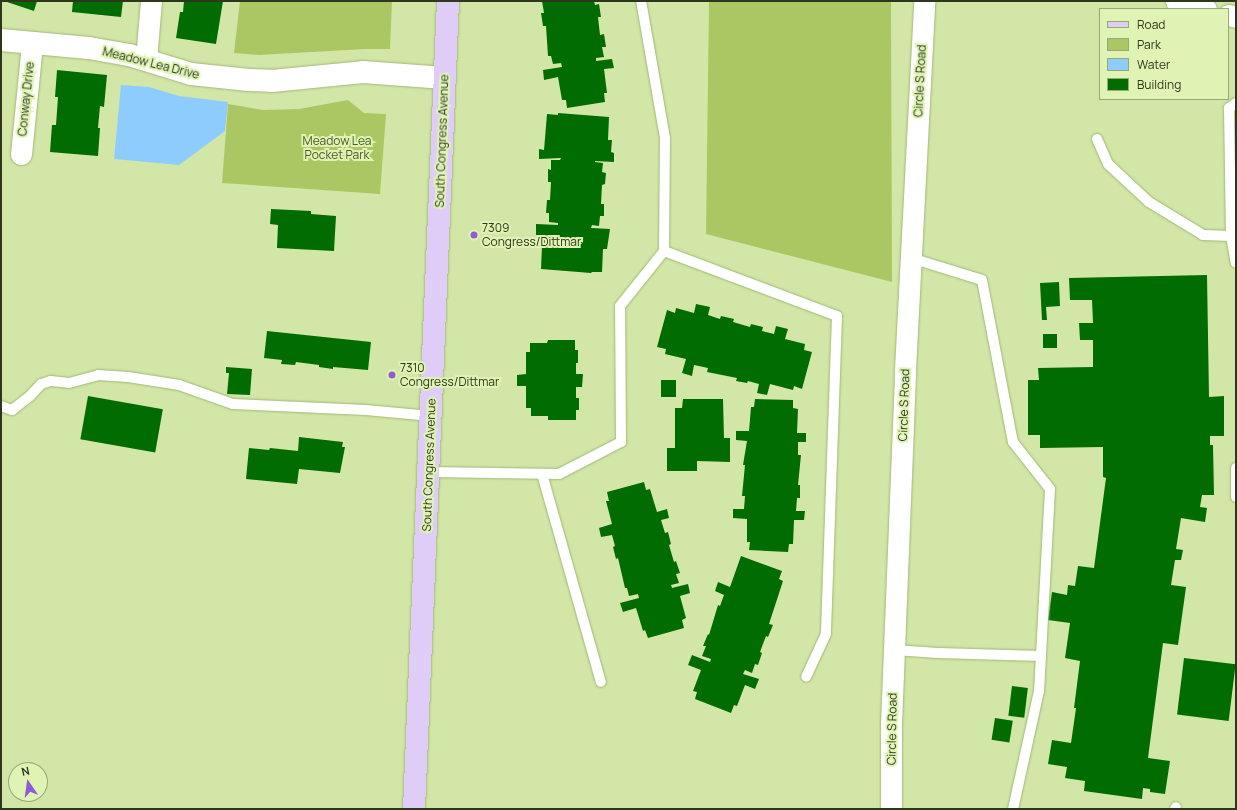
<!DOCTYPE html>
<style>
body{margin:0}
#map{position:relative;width:1237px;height:810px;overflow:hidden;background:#d2e7a7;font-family:Manrope,sans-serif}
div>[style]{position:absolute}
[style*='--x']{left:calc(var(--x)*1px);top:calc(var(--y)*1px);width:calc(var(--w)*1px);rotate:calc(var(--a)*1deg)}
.green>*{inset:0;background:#abc764}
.water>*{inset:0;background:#8eccfd}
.building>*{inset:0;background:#006c02;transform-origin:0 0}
.roads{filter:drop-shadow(0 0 1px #a2b678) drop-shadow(0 0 1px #a2b678)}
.lane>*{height:10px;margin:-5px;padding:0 5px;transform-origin:5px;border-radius:5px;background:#fff}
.street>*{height:21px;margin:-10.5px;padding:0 10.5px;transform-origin:10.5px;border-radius:10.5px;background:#fff}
.secondary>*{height:22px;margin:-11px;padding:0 11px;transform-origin:11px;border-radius:11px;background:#fff}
.primary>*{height:22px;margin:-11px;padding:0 11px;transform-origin:11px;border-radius:11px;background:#dfcdf8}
.dots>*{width:11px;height:11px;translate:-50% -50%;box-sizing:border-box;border:2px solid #dff4b4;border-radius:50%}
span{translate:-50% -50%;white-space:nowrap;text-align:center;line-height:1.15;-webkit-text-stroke:4px #dff4b4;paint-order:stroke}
.street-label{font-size:12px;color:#2e361d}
.park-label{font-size:12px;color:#4b5a28}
.poi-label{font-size:12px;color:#2e361d}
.left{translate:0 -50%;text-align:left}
.frame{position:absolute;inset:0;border:2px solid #2e361d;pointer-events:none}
.legend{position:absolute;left:1099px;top:8px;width:130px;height:92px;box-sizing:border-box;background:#dff4b4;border:1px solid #98a878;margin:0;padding:5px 7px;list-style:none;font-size:12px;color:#2e361d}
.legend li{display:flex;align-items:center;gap:8px;height:20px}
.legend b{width:20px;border:1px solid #98a878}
.north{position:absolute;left:8px;top:762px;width:40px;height:40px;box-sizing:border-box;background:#dff4b4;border:1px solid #98a878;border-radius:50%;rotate:347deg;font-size:11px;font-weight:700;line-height:16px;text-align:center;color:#2e361d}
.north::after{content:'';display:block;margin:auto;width:14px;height:18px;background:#925ad2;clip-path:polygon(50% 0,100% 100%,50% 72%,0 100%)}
</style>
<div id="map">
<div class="green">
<div style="clip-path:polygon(240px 1px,392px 1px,390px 49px,365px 49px,259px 55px,234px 53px)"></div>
<div style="clip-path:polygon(709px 1px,891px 1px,892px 282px,706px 234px)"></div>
<div style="clip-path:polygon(348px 100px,364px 113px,386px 114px,380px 194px,222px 183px,228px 104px,263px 110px,299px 109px)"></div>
</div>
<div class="water">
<div style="clip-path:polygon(121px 85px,149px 87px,179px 96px,228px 102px,225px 131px,179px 165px,114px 159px)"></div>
</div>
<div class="building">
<div style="clip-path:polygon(4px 1px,37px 1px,34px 11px)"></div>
<div style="clip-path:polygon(73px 1px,123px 1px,121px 17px,72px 12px)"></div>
<div style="clip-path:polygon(184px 1px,223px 1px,216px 44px,176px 38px,180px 12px,183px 12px)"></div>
<div style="clip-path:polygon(542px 1px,594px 1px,595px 5px,599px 4px,601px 17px,598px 17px,600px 35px,604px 34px,606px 47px,602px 47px,604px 57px,596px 58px,596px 61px,612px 59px,614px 68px,604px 69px,607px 93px,604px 93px,605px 102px,567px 108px,566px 100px,562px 100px,558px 77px,544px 80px,543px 70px,562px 67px,561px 63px,553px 64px,551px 56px,548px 56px,546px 26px,543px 26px,541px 13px,544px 13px)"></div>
<div style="clip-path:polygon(57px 70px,107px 75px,104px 107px,100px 106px,98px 128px,100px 128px,98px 156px,50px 152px,52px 125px,56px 125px,58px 97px,55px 97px)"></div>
<div style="clip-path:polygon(558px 113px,609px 117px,608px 140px,612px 140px,611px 152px,614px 153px,614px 162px,595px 161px,595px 162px,603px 163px,602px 172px,606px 173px,605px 184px,602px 185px,601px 204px,604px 204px,604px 216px,600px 216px,599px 226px,592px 225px,591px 228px,610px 229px,607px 249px,603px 249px,602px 272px,592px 272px,591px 273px,541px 269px,542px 246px,540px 246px,540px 235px,536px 235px,536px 224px,558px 225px,558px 223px,549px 222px,549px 213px,546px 213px,547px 200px,550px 200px,551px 182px,548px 182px,548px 169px,551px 170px,551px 160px,560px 160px,561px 158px,539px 159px,539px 149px,544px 150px,547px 114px,558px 115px)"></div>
<div style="clip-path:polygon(271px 209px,311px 211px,311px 214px,336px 216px,334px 251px,277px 248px,278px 225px,270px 224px)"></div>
<div style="clip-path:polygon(1207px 275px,1209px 397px,1224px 396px,1224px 436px,1210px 436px,1210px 445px,1213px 445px,1214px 495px,1202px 495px,1200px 507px,1207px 508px,1205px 522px,1181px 518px,1176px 549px,1183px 550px,1181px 560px,1175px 560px,1171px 585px,1186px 587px,1178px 645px,1163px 643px,1148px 758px,1170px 761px,1165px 794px,1150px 792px,1150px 789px,1143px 788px,1142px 799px,1084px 791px,1085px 781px,1065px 778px,1067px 767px,1048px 764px,1052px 740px,1071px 743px,1076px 708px,1074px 708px,1080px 661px,1065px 658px,1070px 623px,1048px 620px,1052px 592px,1067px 595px,1068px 585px,1075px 586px,1078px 566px,1094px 568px,1106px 478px,1103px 477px,1103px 447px,1040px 448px,1040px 435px,1028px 435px,1028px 380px,1039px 380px,1038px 368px,1093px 367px,1093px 340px,1080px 340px,1079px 323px,1093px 323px,1092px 300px,1070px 300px,1069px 278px)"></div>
<div style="clip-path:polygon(1059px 282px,1060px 306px,1046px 307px,1047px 320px,1042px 320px,1040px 283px)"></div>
<div style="clip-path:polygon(696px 304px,710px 307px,708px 315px,720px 319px,721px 316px,734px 319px,733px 322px,750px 327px,751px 324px,763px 327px,762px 331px,774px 334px,776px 326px,788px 329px,785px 339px,805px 344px,804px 350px,812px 352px,802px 389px,794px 386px,793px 390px,770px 384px,767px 395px,757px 393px,759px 384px,748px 381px,747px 383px,736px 381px,737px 378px,707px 372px,708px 368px,694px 365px,692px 376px,682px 373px,686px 359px,665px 354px,666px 349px,657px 347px,667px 310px,675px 313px,676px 308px,694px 313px)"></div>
<div style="clip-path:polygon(267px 331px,371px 342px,368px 370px,333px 367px,333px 369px,319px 367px,319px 365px,296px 362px,295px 365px,281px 364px,282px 360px,264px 358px)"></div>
<div style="left:1043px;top:334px;width:14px;height:14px"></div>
<div style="clip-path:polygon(548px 340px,575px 340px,575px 350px,578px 350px,578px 363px,576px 363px,576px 374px,583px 374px,582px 387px,576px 387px,576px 398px,579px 398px,579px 410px,576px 410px,576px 420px,548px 420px,548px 416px,531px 416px,531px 408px,526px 408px,526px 386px,517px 386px,517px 375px,526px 374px,526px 352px,530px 352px,530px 343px,547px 343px)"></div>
<div style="clip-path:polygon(226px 367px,252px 369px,250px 395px,227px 394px,229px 373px,226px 373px)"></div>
<div style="left:661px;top:380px;width:15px;height:17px"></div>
<div style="left:88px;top:396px;width:76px;height:44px;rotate:10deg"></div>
<div style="clip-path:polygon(683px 399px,723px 399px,724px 438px,730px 438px,730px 462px,697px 461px,697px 471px,667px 471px,667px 448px,675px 448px,675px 408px,682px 408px)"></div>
<div style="clip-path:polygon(755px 399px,793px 400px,793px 408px,798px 409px,797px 433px,806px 433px,806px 442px,798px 442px,798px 455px,801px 455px,798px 485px,800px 485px,800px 498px,797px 498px,796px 511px,805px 511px,804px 520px,794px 520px,793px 544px,789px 544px,788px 552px,749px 550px,750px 542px,747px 542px,747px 519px,733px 518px,733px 509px,744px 509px,745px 496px,742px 496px,745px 465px,743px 465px,747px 441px,736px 440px,736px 431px,749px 431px,751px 407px,754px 407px)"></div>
<div style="clip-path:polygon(299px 437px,343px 442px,342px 447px,345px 447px,340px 473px,299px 469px,297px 484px,246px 479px,249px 448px,269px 450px,270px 448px,298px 451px)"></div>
<div style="clip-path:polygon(644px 482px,646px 490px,650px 489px,657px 512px,667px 509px,669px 518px,661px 520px,665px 533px,668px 532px,671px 544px,669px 545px,674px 562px,676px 561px,680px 573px,676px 574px,679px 583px,671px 585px,672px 588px,688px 584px,690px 593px,680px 596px,686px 618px,682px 620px,684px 628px,648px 638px,645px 630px,643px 631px,636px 608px,623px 612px,620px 603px,639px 598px,638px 594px,629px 596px,627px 588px,625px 588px,618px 558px,616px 559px,613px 547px,615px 546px,612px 535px,601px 537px,599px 528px,612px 524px,606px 501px,609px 501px,607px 492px)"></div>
<div style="clip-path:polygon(741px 556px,782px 571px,779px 579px,783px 581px,769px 624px,773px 625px,768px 637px,766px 636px,760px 652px,762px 653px,758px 665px,755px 664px,752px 673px,745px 670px,743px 674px,759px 679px,755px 689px,745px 685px,737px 706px,734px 705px,731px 713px,695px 699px,697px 692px,693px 691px,701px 670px,688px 665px,692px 655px,710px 662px,711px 659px,702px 656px,706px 646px,703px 646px,708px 634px,709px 635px,718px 605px,720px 606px,724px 595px,715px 591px,718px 582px,730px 587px)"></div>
<div style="left:1184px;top:658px;width:52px;height:57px;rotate:7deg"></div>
<div style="left:1012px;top:686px;width:16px;height:30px;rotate:7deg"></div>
<div style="left:995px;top:718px;width:18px;height:22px;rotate:9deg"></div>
</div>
<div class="roads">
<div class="lane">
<div style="--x:1236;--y:103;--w:9;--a:144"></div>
<div style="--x:1229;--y:108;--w:128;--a:89.1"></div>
<div style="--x:1231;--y:236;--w:5;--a:0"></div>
<div style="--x:1097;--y:139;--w:27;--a:66"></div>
<div style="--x:1108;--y:164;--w:56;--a:42.8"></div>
<div style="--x:1149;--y:202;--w:63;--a:31.4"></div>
<div style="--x:1203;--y:235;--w:28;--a:2"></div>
<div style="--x:1231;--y:236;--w:27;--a:80"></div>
<div style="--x:664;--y:251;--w:185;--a:20.6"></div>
<div style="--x:837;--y:316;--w:318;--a:92"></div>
<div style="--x:826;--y:634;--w:47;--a:114.9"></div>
<div style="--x:911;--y:258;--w:74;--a:17.2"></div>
<div style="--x:982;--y:280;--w:165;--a:79.2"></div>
<div style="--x:1013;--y:442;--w:60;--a:51.8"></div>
<div style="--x:1050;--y:489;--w:202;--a:93.1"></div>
<div style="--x:1039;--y:691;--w:121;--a:102.4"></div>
<div style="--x:1;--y:406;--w:12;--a:20"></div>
<div style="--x:12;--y:410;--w:23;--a:-38"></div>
<div style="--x:30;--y:396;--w:16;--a:-47"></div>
<div style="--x:41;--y:384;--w:10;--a:-17"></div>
<div style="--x:51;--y:381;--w:18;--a:6"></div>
<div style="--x:69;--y:383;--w:30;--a:-15"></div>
<div style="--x:98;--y:375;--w:30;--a:4"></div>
<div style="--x:128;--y:377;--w:52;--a:8.9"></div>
<div style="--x:179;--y:385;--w:57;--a:19.4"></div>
<div style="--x:233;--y:404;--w:133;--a:2.6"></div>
<div style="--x:366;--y:410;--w:65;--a:5.3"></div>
<div style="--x:1236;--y:468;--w:29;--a:90"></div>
<div style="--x:429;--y:472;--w:130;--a:0.9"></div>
<div style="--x:559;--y:474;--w:70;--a:-27.3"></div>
<div style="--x:621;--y:442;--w:136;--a:-90.4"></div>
<div style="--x:620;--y:306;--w:70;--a:-51.3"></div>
<div style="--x:664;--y:251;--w:113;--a:-89.5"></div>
<div style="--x:665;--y:138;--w:139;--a:-99.9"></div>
<div style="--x:542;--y:474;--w:216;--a:74.2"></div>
<div style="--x:894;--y:650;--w:44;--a:3.9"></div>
<div style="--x:938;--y:653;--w:103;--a:1.7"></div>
<div style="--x:1175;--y:809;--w:2;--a:-63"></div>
</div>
<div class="street">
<div style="--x:1176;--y:1;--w:31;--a:15"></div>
<div style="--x:1228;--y:15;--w:8;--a:14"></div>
<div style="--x:146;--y:60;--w:59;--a:-85.2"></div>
<div style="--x:21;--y:154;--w:112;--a:-84.3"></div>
<div style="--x:891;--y:809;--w:85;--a:-90"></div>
<div style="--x:891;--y:724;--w:355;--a:-87.7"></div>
<div style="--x:905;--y:369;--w:368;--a:-87"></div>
</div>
<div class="secondary">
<div style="--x:1;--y:40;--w:88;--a:5.2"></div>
<div style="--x:89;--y:48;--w:41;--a:9.9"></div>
<div style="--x:129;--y:55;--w:65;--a:17"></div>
<div style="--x:191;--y:74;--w:58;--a:5.9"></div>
<div style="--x:249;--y:80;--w:23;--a:2"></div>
<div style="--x:272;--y:81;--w:91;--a:-5.6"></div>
<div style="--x:363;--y:72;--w:82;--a:4.2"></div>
</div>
<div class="primary">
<div style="--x:414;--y:809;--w:809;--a:-87.59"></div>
</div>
</div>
<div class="dots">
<div style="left:474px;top:235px;background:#925ad2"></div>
<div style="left:392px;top:375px;background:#925ad2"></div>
</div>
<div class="street-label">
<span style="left:151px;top:63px;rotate:14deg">Meadow Lea Drive</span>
<span style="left:920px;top:81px;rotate:-87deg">Circle S Road</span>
<span style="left:26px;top:99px;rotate:-84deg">Conway Drive</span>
<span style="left:442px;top:141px;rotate:-88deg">South Congress Avenue</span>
<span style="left:904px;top:405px;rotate:-88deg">Circle S Road</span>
<span style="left:429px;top:465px;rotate:-88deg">South Congress Avenue</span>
<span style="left:892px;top:729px;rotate:-89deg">Circle S Road</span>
</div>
<div class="park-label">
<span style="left:337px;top:148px">Meadow Lea<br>Pocket Park</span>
</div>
<div class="poi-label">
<span class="left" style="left:482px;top:235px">7309<br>Congress/Dittmar</span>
<span class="left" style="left:400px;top:375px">7310<br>Congress/Dittmar</span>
</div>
<div class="frame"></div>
<ul class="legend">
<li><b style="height:5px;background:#dfcdf8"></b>Road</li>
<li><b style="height:11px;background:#abc764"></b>Park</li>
<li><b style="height:11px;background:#8eccfd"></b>Water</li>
<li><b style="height:11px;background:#006c02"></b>Building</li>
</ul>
<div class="north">N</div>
</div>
